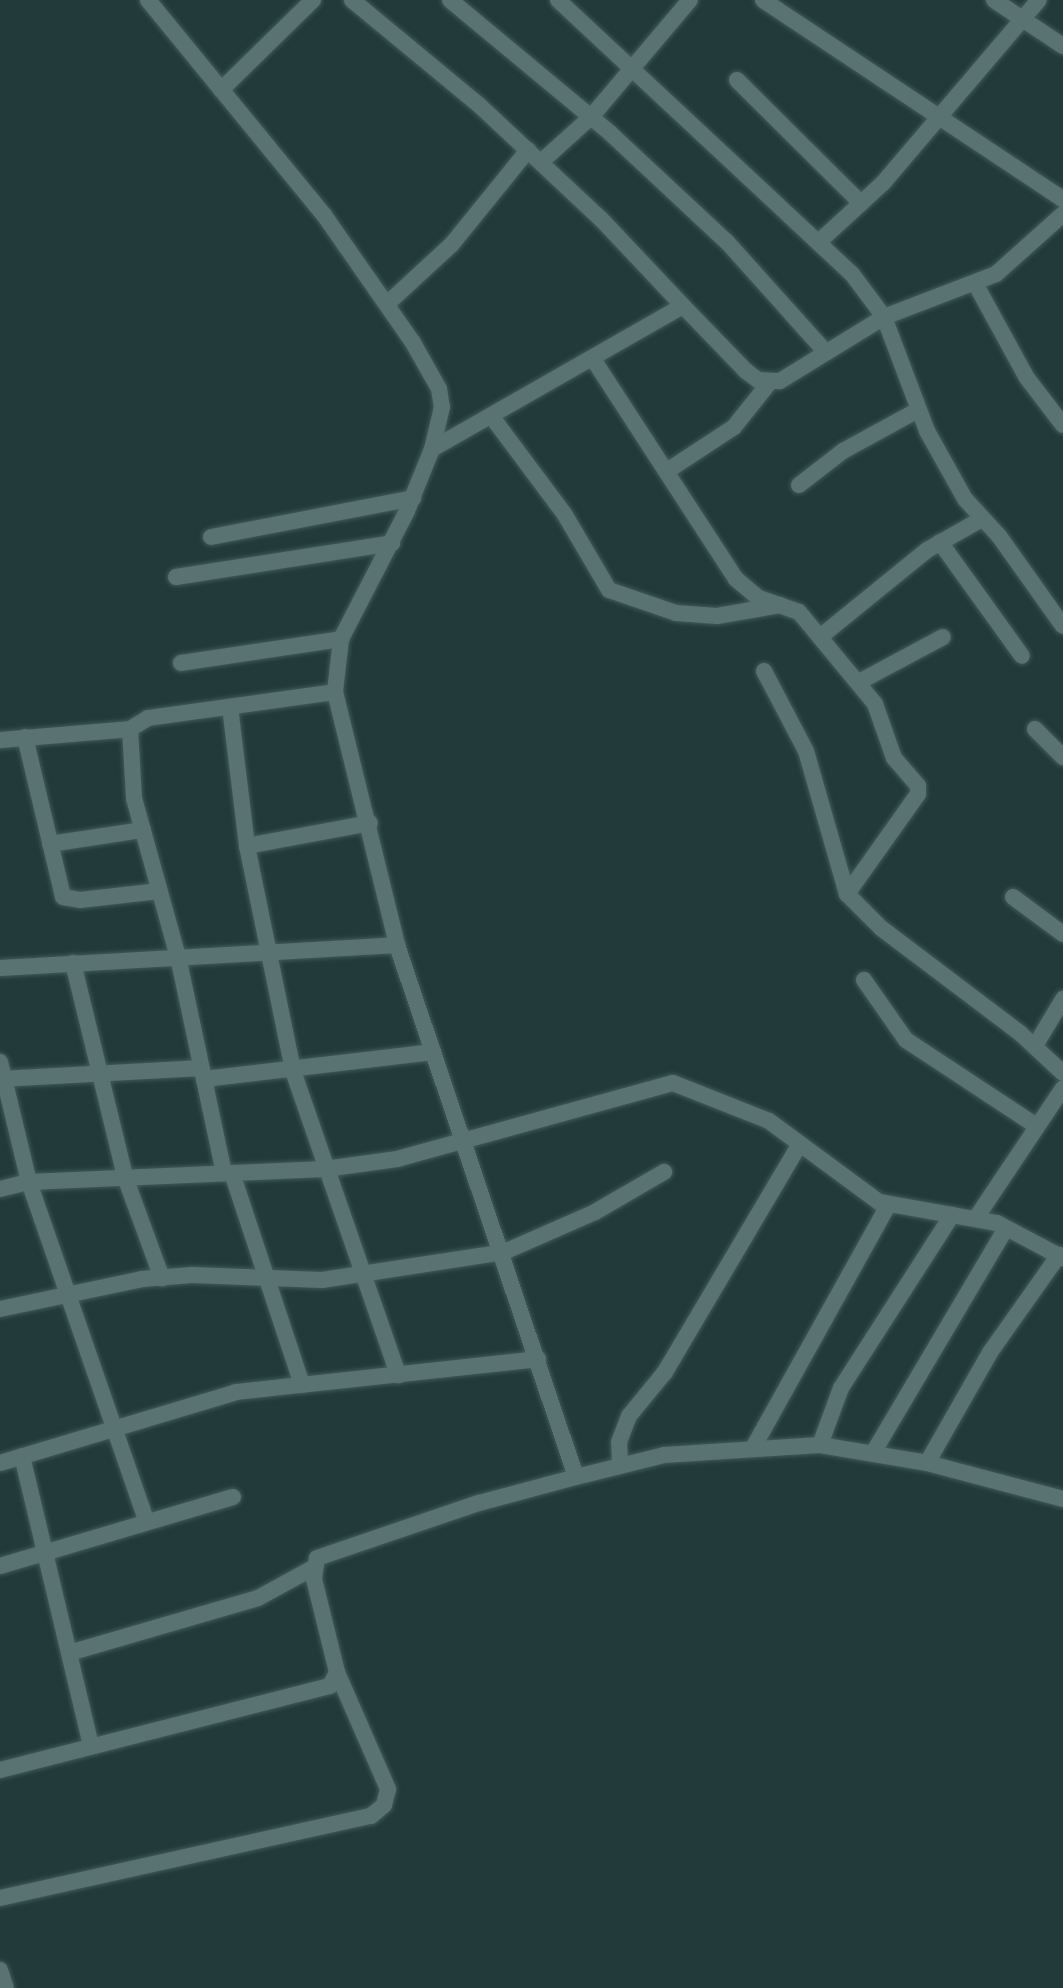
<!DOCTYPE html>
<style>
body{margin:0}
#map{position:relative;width:1063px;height:1988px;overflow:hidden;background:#223b3a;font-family:"Asap Condensed",sans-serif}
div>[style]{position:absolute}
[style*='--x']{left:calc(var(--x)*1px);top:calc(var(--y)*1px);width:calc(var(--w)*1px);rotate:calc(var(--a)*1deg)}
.roads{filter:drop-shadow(0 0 2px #425958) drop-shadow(0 0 2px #425958)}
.minor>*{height:16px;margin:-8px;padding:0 8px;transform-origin:8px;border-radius:8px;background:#597372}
span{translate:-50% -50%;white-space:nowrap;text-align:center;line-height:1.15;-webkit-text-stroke:7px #15201f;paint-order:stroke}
</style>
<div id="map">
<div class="roads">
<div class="minor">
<div style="--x:148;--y:0;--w:278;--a:50.7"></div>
<div style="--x:324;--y:215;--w:154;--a:55.1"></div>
<div style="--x:412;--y:341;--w:55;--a:60.6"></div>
<div style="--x:439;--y:389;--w:18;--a:81"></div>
<div style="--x:442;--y:407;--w:43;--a:103.4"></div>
<div style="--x:432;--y:449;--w:67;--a:112"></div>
<div style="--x:407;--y:511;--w:144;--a:117.3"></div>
<div style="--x:341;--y:639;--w:53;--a:96.5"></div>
<div style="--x:335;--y:692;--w:260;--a:76.2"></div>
<div style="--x:352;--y:0;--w:165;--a:39.6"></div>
<div style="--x:479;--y:105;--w:167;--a:43.1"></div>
<div style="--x:601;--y:219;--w:120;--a:46.7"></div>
<div style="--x:450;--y:0;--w:208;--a:39.7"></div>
<div style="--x:610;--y:133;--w:160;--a:43"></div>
<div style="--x:727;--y:242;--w:145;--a:48.1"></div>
<div style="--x:558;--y:0;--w:402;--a:43"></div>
<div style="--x:852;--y:274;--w:54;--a:53.3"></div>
<div style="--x:884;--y:317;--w:122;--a:69.3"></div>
<div style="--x:927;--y:431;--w:78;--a:60.8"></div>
<div style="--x:965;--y:499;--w:50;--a:47.4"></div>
<div style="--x:999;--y:536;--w:110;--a:54.6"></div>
<div style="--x:763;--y:0;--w:360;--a:33.6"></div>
<div style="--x:994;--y:0;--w:83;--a:33.7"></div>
<div style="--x:737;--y:80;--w:175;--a:44.8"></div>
<div style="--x:221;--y:90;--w:129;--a:-44.4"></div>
<div style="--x:541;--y:162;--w:67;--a:-42"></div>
<div style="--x:591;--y:117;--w:153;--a:-49.8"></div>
<div style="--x:821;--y:240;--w:84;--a:-42.6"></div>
<div style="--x:883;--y:183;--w:240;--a:-49.6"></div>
<div style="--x:976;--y:285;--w:106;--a:61.3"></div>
<div style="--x:1027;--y:378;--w:59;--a:52.5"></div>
<div style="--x:387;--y:304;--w:88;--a:-42.7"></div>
<div style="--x:452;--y:244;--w:121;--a:-51"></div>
<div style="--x:593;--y:359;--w:262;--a:57"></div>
<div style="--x:736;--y:579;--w:30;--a:40"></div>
<div style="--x:759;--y:598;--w:42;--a:19.3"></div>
<div style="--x:799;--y:612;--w:119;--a:50.4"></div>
<div style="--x:875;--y:704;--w:57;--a:70.6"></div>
<div style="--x:894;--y:758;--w:37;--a:49"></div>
<div style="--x:918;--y:786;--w:8;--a:90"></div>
<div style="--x:918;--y:794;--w:123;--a:125.4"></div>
<div style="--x:492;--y:417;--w:122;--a:53.3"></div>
<div style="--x:565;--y:515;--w:87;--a:59.6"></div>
<div style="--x:609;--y:590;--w:71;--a:18.9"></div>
<div style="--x:676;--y:613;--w:41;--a:4.2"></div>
<div style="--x:717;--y:616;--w:64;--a:-9.9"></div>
<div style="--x:432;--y:449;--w:289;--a:-29.7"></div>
<div style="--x:683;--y:306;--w:91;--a:45.9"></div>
<div style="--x:746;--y:371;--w:15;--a:37"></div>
<div style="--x:758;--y:380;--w:22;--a:3"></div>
<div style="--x:780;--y:381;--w:122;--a:-31.6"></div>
<div style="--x:884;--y:317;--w:120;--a:-21"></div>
<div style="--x:996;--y:274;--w:90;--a:-41.8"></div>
<div style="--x:667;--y:471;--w:80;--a:-33.3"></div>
<div style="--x:734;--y:427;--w:56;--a:-51.5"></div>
<div style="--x:799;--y:485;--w:56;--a:-37.7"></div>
<div style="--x:843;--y:451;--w:85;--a:-28.7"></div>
<div style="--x:211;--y:537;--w:206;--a:-10.9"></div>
<div style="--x:940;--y:542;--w:140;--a:54.3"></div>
<div style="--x:176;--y:577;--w:219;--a:-8.9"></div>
<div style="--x:820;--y:637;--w:138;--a:-39.1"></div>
<div style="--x:927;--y:550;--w:61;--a:-29.5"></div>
<div style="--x:181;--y:663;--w:162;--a:-8.5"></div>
<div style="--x:764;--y:671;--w:90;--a:62.3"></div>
<div style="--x:806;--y:751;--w:149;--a:74"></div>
<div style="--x:847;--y:894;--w:48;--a:45"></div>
<div style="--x:881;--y:928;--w:176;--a:37.1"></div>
<div style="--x:1021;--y:1034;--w:57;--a:42.9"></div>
<div style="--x:859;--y:682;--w:95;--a:-28.2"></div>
<div style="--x:230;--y:707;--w:140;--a:83"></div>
<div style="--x:247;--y:846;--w:230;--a:78.4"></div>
<div style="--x:293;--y:1071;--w:322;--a:70.9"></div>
<div style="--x:1035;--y:729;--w:40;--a:45"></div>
<div style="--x:25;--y:737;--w:164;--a:76.6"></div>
<div style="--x:63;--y:897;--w:17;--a:10"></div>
<div style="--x:80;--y:900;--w:80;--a:-6.5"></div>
<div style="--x:0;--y:740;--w:130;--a:-4.8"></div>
<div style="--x:50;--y:844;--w:94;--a:-8.6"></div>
<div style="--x:247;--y:846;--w:125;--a:-10.6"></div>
<div style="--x:1013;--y:897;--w:62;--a:36.5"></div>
<div style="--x:73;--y:963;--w:220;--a:76.3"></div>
<div style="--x:125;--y:1177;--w:108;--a:69.9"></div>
<div style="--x:0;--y:968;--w:398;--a:-3.3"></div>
<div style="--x:397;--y:945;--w:561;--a:71.4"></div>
<div style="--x:576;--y:1477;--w:91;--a:-14"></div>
<div style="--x:664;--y:1455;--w:156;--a:-3.7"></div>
<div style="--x:820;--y:1445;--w:109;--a:9.5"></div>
<div style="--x:927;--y:1463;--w:141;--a:14.8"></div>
<div style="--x:864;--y:980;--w:73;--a:55"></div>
<div style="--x:906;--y:1040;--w:154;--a:33.4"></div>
<div style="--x:1035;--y:1046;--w:55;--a:-59.2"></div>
<div style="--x:0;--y:1062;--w:123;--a:76.4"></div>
<div style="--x:29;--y:1182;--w:360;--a:70.9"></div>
<div style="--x:0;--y:1079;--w:202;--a:-3.1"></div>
<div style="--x:204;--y:1079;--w:231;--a:-6.7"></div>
<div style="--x:224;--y:1173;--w:221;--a:-102"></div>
<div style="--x:178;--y:957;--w:165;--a:-105.5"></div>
<div style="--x:134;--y:798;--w:69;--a:-93.3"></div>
<div style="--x:130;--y:729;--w:21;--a:-31"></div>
<div style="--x:148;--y:718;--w:189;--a:-7.9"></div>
<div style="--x:232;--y:1173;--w:223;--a:71.7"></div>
<div style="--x:0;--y:1189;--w:30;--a:-14"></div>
<div style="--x:29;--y:1182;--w:296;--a:-2.5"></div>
<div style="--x:325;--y:1169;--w:73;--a:-7.9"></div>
<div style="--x:397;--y:1159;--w:286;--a:-15.4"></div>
<div style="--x:673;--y:1083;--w:103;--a:21.6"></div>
<div style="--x:769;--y:1121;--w:137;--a:36.4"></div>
<div style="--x:879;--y:1202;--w:120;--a:10.1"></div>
<div style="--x:997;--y:1223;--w:75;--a:27.9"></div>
<div style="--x:976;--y:1218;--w:156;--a:-56.2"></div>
<div style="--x:0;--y:1309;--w:145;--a:-11.9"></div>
<div style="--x:142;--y:1279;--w:50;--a:-4.6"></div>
<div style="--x:192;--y:1275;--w:130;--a:2.2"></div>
<div style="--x:322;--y:1280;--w:184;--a:-8.7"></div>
<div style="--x:504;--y:1252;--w:99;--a:-23.7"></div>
<div style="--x:595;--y:1212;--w:80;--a:-30.1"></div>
<div style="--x:820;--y:1445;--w:61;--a:-69.8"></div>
<div style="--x:841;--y:1388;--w:206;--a:-57.3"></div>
<div style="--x:753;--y:1448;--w:278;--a:-60.9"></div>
<div style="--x:873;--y:1453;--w:261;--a:-59.4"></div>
<div style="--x:22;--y:1456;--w:297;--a:76.6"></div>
<div style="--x:0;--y:1463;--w:246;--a:-16.7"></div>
<div style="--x:236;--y:1392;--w:304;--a:-6.2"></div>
<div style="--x:927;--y:1463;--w:129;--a:-60.3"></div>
<div style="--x:991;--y:1351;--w:118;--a:-54.7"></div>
<div style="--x:620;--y:1466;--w:24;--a:-92"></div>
<div style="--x:619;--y:1442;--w:28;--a:-69"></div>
<div style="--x:629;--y:1416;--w:57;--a:-50.7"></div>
<div style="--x:665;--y:1372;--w:265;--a:-59.4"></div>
<div style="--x:0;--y:1566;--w:243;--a:-16.5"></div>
<div style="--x:69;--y:1653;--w:197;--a:-16.2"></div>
<div style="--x:258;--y:1598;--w:63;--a:-28.6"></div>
<div style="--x:0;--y:1770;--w:341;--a:-14.3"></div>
<div style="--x:330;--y:1686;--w:16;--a:-63"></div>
<div style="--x:337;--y:1672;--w:96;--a:-103.9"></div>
<div style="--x:314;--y:1579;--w:21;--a:-82"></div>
<div style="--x:317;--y:1558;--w:171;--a:-18.8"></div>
<div style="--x:479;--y:1503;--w:100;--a:-15"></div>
<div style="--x:0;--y:1898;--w:380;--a:-12.5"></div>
<div style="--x:371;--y:1816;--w:17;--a:-40"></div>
<div style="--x:384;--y:1805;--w:16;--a:-76"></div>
<div style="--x:388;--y:1789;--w:128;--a:-113.6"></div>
<div style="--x:0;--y:1970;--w:19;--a:72"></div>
</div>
</div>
</div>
